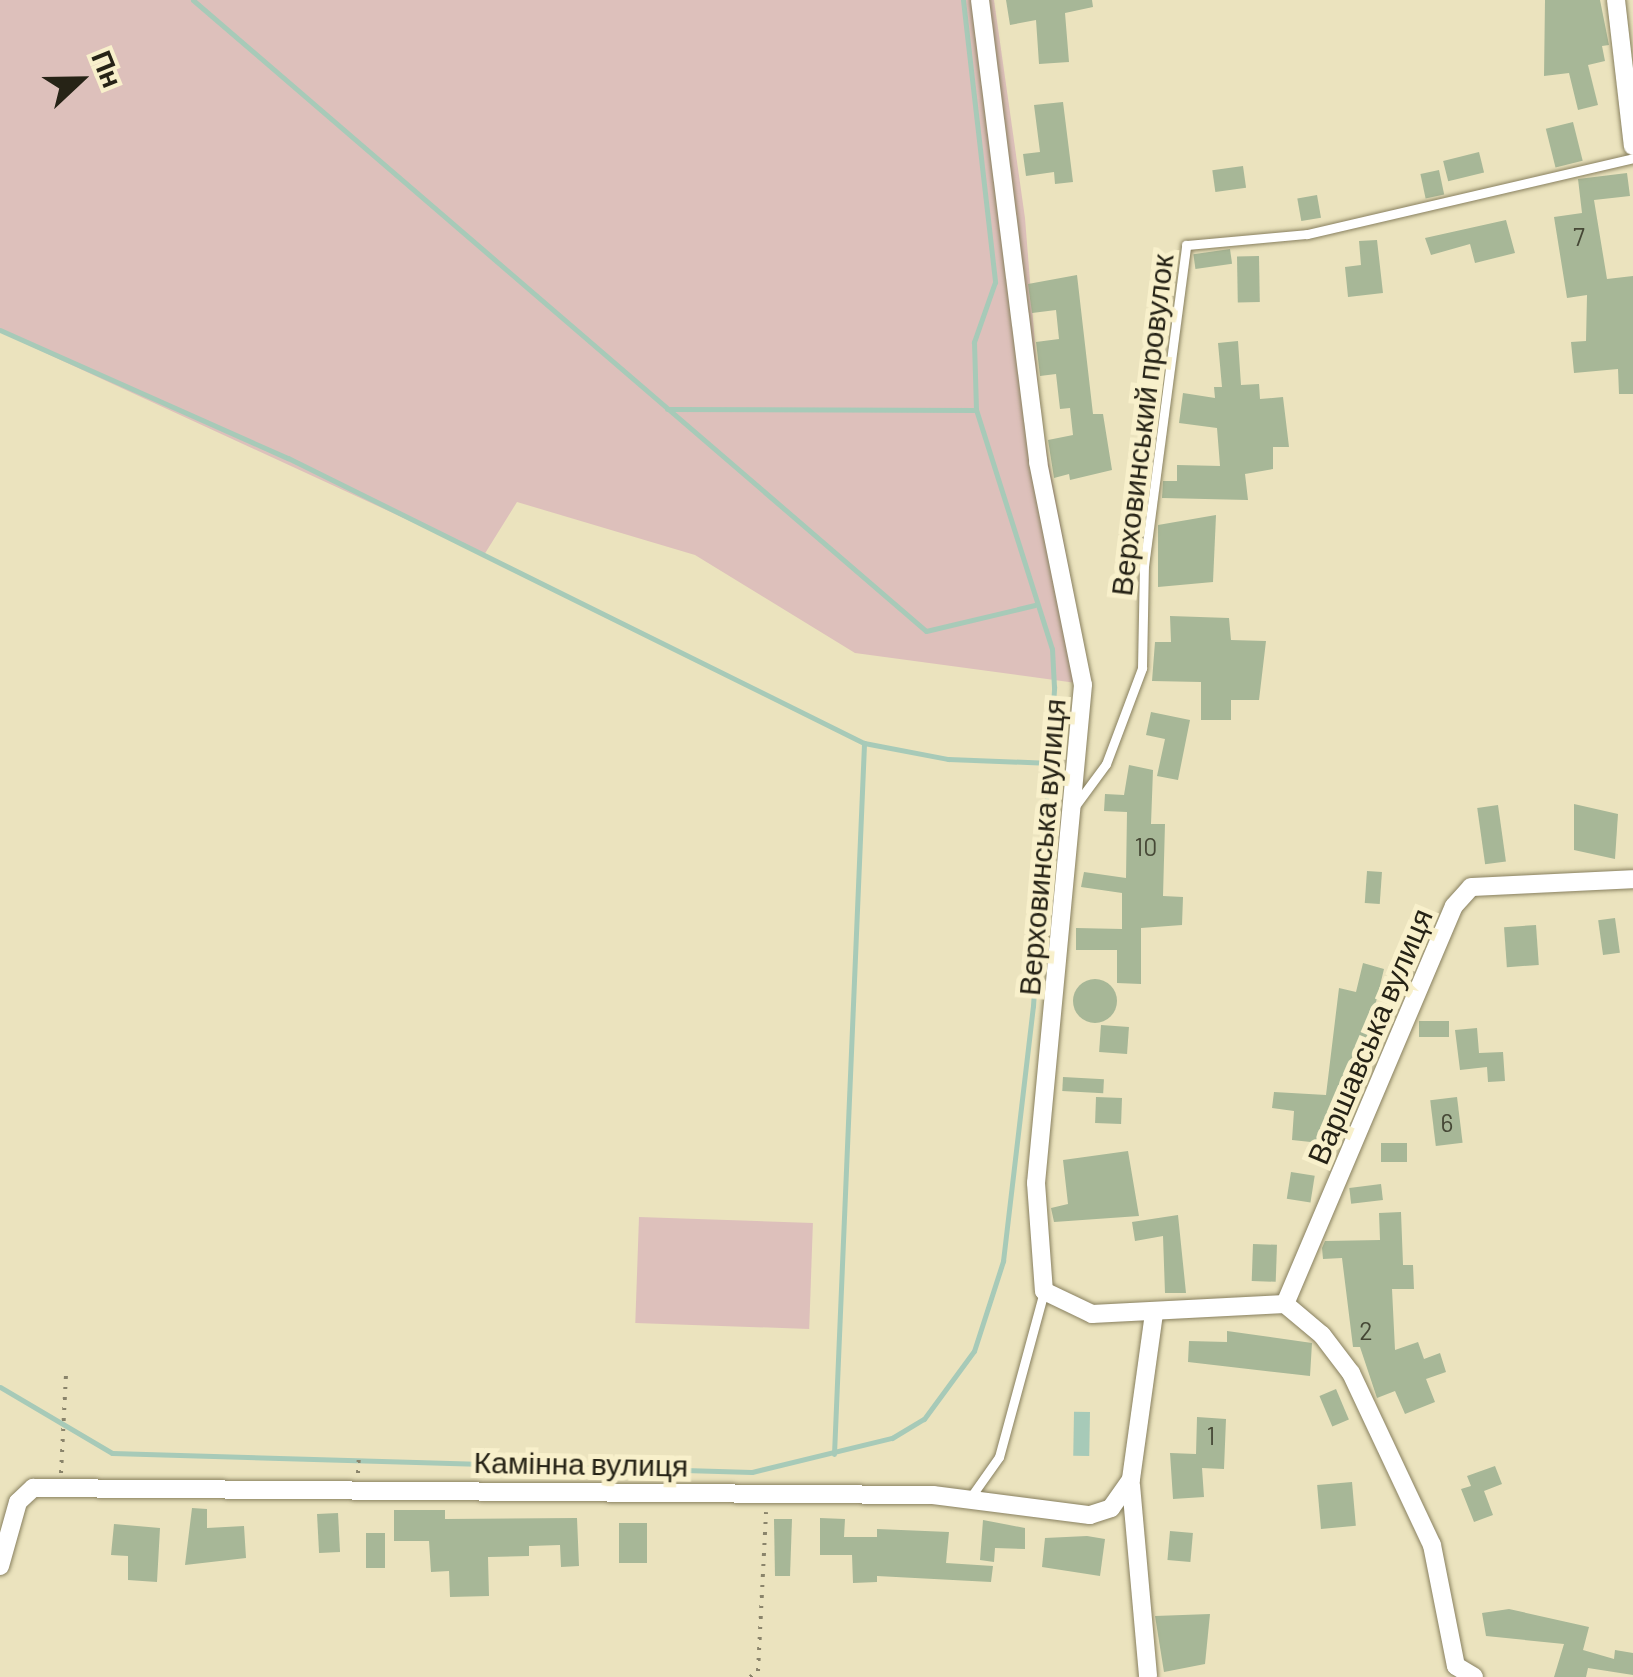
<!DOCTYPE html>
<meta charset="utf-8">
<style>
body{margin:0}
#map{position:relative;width:1633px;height:1677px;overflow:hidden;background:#ebe3be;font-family:Barlow,sans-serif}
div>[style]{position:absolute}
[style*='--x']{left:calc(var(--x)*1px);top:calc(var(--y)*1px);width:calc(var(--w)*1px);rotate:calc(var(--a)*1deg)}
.green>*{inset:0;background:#ddc0bb;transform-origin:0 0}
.water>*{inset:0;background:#a7cab8;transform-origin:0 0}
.stream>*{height:5px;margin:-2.5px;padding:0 2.5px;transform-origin:2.5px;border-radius:2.5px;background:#a7cab8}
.building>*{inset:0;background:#a7b797;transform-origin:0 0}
.round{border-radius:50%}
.path>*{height:4px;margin-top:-2px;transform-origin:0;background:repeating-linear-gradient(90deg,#8a846b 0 2.5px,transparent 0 10.5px)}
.roads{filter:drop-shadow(0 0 2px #88805f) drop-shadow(0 0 2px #88805f)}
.service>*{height:9px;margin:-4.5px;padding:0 4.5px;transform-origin:4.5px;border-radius:4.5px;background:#fff}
.minor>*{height:18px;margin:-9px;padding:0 9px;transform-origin:9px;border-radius:9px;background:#fff}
span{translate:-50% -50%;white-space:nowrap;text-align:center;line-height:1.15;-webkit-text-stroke:10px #f8f0cb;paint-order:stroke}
.number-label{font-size:25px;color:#464836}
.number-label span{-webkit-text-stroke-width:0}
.street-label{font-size:30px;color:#262316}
.north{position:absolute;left:30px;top:30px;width:100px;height:100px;-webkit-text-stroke:8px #f8f0cb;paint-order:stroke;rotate:68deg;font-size:28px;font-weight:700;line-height:40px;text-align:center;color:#262316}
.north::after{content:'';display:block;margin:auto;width:35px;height:45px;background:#262316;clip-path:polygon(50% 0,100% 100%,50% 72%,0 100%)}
</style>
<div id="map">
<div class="green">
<div style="clip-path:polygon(0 0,994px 0,1025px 218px,1041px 420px,1091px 685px,855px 653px,695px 555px,517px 502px,484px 555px,0 332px)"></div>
<div style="left:639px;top:1217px;width:174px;height:106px;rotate:2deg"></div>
</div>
<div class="water">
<div style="left:1090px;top:1412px;width:44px;height:16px;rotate:91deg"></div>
</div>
<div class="stream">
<div style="--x:193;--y:0;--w:967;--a:40.72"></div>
<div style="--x:926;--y:631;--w:112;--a:-13.4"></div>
<div style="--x:963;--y:0;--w:284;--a:83.5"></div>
<div style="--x:995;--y:282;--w:64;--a:109.3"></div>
<div style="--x:974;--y:342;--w:68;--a:88.3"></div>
<div style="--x:0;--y:330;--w:315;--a:24"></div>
<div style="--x:288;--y:458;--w:643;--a:26.33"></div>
<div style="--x:864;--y:743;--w:86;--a:10.8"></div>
<div style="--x:948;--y:759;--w:103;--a:2.2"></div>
<div style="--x:0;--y:1387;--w:130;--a:30.5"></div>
<div style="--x:112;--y:1453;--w:640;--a:1.7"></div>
<div style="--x:752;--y:1472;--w:144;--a:-13.7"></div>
<div style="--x:892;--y:1438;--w:37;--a:-31"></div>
<div style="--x:924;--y:1419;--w:84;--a:-53.7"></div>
<div style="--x:974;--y:1351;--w:95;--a:-72.1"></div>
<div style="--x:1003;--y:1261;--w:257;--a:-83.3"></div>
<div style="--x:1033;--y:1006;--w:320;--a:-86.2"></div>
<div style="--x:1054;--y:687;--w:38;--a:-93"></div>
<div style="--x:1052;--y:649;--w:251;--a:-107.6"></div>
<div style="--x:976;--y:410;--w:309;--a:-179.8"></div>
<div style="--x:834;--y:1454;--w:712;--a:-87.58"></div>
</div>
<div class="building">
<div style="clip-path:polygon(1006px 0,1092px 0,1093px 7px,1065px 13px,1069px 62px,1039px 64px,1036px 20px,1010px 25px)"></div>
<div style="clip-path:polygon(1545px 0,1600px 0,1609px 45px,1602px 46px,1605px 61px,1588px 65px,1598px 105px,1578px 110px,1569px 73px,1544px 76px)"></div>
<div style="clip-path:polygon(1063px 102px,1073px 182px,1055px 184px,1054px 172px,1026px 176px,1023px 154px,1040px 152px,1034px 105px)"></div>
<div style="left:1573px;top:122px;width:40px;height:28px;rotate:76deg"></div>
<div style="left:1479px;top:152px;width:21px;height:37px;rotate:76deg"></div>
<div style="left:1243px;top:166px;width:22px;height:31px;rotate:82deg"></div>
<div style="left:1439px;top:170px;width:25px;height:19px;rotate:78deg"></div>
<div style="clip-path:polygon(1627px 173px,1630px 196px,1594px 200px,1607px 279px,1633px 276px,1633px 394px,1619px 394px,1618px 369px,1574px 373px,1571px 342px,1586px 341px,1587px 295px,1567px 298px,1554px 217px,1582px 213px,1578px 179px)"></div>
<div style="left:1317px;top:195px;width:23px;height:20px;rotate:80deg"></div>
<div style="clip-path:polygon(1506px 220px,1515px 253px,1475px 263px,1470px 244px,1431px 255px,1425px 238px)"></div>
<div style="clip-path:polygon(1377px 240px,1383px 293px,1348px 297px,1345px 267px,1361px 265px,1359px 241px)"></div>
<div style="left:1230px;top:249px;width:15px;height:37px;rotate:82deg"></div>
<div style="left:1259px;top:256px;width:46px;height:22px;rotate:89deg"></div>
<div style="clip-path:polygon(1077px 275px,1093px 414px,1103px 414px,1112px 470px,1070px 480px,1069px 474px,1054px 478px,1048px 440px,1073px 435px,1070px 408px,1060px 409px,1056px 374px,1040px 376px,1036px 342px,1059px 339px,1056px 310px,1032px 313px,1028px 284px)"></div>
<div style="clip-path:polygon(1238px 341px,1241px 385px,1259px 384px,1260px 399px,1283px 397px,1289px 447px,1273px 447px,1273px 469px,1245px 474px,1248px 500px,1162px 498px,1163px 481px,1177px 481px,1177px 465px,1220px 466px,1217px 428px,1179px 423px,1183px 393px,1215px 398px,1214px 387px,1222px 387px,1218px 343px)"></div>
<div style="clip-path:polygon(1216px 515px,1213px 582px,1158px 587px,1158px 525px)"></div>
<div style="clip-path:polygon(1170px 616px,1229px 618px,1231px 640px,1266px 641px,1259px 700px,1231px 700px,1231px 720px,1201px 720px,1201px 682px,1152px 681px,1155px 642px,1171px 642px)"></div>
<div style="clip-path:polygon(1151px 712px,1190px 720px,1178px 780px,1157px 776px,1165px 739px,1146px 735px)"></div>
<div style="clip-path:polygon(1129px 765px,1153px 770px,1151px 824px,1165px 824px,1163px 896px,1183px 897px,1182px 925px,1141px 928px,1141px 984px,1117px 983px,1117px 950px,1076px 950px,1076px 928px,1122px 929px,1122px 893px,1081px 887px,1084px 872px,1126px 878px,1127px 812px,1104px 811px,1105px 794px,1124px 795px)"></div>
<div style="clip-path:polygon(1574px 804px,1618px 814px,1615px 859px,1574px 850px)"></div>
<div style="left:1498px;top:805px;width:57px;height:21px;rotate:82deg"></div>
<div style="left:1367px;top:871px;width:15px;height:32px;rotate:4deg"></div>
<div style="left:1615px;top:918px;width:35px;height:17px;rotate:82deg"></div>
<div style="left:1536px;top:925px;width:40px;height:32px;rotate:86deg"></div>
<div style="clip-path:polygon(1363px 963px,1384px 969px,1369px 1031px,1373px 1057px,1359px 1056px,1344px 1133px,1339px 1145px,1292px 1140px,1294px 1111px,1272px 1108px,1274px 1092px,1326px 1095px,1339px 988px,1356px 992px)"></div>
<div class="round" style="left:1073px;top:979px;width:44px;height:44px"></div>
<div style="left:1449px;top:1021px;width:16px;height:30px;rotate:90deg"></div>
<div style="left:1101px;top:1025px;width:28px;height:27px;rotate:4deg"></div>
<div style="clip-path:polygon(1477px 1028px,1479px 1053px,1503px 1052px,1505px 1081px,1488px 1082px,1487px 1067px,1460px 1070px,1455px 1030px)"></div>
<div style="left:1063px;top:1077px;width:41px;height:14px;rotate:3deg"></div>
<div style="left:1096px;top:1097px;width:26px;height:26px;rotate:2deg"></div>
<div style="left:1457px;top:1097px;width:46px;height:27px;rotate:83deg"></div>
<div style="left:1381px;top:1143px;width:26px;height:19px"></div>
<div style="clip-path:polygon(1128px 1151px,1139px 1216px,1054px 1222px,1051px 1208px,1068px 1204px,1063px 1160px)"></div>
<div style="left:1291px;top:1172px;width:24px;height:27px;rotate:9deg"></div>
<div style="left:1381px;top:1184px;width:16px;height:32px;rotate:83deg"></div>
<div style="clip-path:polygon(1401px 1212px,1403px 1265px,1413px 1265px,1414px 1289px,1392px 1289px,1395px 1350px,1418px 1342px,1424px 1359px,1440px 1353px,1446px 1372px,1426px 1379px,1435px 1402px,1405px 1414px,1395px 1391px,1377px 1398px,1360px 1347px,1353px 1347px,1342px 1258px,1323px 1259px,1322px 1248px,1325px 1241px,1380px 1240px,1379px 1213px)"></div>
<div style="clip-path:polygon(1178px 1215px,1186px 1293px,1165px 1293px,1163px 1236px,1135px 1241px,1132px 1222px)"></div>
<div style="left:1253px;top:1244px;width:24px;height:37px;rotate:2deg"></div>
<div style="clip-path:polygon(1227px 1331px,1312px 1343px,1310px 1376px,1188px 1362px,1189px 1341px,1227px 1342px)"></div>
<div style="left:1336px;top:1389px;width:33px;height:18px;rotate:67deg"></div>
<div style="clip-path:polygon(1197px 1417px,1226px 1419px,1224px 1469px,1202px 1468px,1204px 1497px,1173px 1499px,1170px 1453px,1196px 1454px)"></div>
<div style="clip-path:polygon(1495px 1466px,1502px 1484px,1484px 1491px,1493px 1515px,1474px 1522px,1461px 1489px,1471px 1486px,1467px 1476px)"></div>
<div style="left:1352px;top:1482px;width:44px;height:35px;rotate:85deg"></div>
<div style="clip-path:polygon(192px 1508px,207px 1509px,207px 1528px,244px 1526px,246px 1558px,185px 1565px)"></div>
<div style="clip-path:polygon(394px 1510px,445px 1510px,445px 1519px,577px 1518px,579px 1566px,561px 1567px,560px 1545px,529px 1546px,529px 1556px,488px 1557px,489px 1596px,450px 1597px,449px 1571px,431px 1572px,429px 1541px,394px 1541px)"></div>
<div style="left:338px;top:1513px;width:39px;height:21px;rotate:87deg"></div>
<div style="clip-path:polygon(820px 1518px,845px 1519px,844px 1537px,877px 1537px,877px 1529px,949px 1532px,946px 1563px,993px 1566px,991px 1582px,877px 1576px,877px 1582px,853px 1583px,852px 1555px,820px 1555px)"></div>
<div style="clip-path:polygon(774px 1519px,792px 1519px,790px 1576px,775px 1576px)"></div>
<div style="clip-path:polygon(983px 1520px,1025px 1528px,1025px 1549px,995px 1548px,994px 1562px,980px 1560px)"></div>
<div style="left:619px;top:1523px;width:28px;height:40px"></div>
<div style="clip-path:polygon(114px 1524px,160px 1528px,157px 1582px,128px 1580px,128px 1556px,111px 1555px)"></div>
<div style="left:1170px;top:1531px;width:23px;height:29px;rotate:5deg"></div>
<div style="left:366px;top:1533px;width:19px;height:35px"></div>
<div style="clip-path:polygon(1087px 1536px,1105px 1539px,1100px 1576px,1042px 1567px,1045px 1538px)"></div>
<div style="clip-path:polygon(1509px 1609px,1589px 1627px,1583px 1650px,1614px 1659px,1615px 1650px,1633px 1653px,1633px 1675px,1588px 1668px,1586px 1677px,1554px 1677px,1564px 1644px,1486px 1636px,1482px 1613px)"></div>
<div style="clip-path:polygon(1210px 1614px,1205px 1664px,1164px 1672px,1155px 1616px)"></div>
</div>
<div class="path">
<div style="--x:61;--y:1473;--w:99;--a:-87.1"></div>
<div style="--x:358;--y:1473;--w:21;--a:-87"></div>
<div style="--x:604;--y:1476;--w:20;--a:-87"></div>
<div style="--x:750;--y:1677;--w:10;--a:-37"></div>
<div style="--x:758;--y:1671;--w:159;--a:-87.1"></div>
</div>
<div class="roads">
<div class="service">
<div style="--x:1075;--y:806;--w:52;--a:-53.6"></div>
<div style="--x:1106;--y:764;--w:103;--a:-69.4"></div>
<div style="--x:1142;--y:668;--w:102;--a:-88.9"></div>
<div style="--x:1144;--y:566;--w:324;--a:-82.5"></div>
<div style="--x:1186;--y:245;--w:121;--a:-5.2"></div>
<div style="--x:1307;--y:234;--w:335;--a:-13.1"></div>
<div style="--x:970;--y:1498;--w:50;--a:-54.7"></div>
<div style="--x:999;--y:1457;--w:172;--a:-74.8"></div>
</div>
<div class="minor">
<div style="--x:980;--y:0;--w:466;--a:82.8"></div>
<div style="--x:1038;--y:462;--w:227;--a:78.6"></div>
<div style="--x:1083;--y:685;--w:500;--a:95.39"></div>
<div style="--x:1036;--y:1183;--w:108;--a:85.8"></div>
<div style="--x:1044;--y:1291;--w:53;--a:25.6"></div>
<div style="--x:1092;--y:1314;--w:193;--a:-3"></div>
<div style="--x:1285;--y:1304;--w:48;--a:40"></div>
<div style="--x:1322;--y:1335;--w:48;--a:52.7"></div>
<div style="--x:1351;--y:1373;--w:190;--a:64.8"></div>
<div style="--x:1432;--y:1545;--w:123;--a:78.8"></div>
<div style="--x:1456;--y:1666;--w:21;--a:31"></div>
<div style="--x:1616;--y:0;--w:147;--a:83.4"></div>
<div style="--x:1285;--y:1304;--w:432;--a:-67"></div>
<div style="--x:1454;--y:906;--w:25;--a:-48"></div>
<div style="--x:1471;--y:887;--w:162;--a:-2.8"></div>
<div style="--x:1131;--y:1485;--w:192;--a:84.9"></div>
<div style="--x:0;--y:1566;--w:66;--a:-74.3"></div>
<div style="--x:18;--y:1502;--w:21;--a:-43"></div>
<div style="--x:33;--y:1488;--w:900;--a:0.45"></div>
<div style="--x:933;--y:1495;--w:158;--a:7.3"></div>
<div style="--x:1090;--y:1515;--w:22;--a:-18"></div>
<div style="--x:1111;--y:1508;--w:35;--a:-55"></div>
<div style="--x:1131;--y:1479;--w:167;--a:-82.1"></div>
</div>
</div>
<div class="number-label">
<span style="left:1579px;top:236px">7</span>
<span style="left:1146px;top:846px">10</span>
<span style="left:1447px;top:1122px">6</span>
<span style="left:1366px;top:1330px">2</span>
<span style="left:1211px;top:1435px">1</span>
</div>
<div class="street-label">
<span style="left:1141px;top:425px;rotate:-83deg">Верховинський провулок</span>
<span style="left:1041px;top:847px;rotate:-85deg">Верховинська вулиця</span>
<span style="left:1369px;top:1036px;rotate:-67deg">Варшавська вулиця</span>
<span style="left:581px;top:1463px;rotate:1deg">Камінна вулиця</span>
</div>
<div class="north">Пн</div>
</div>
